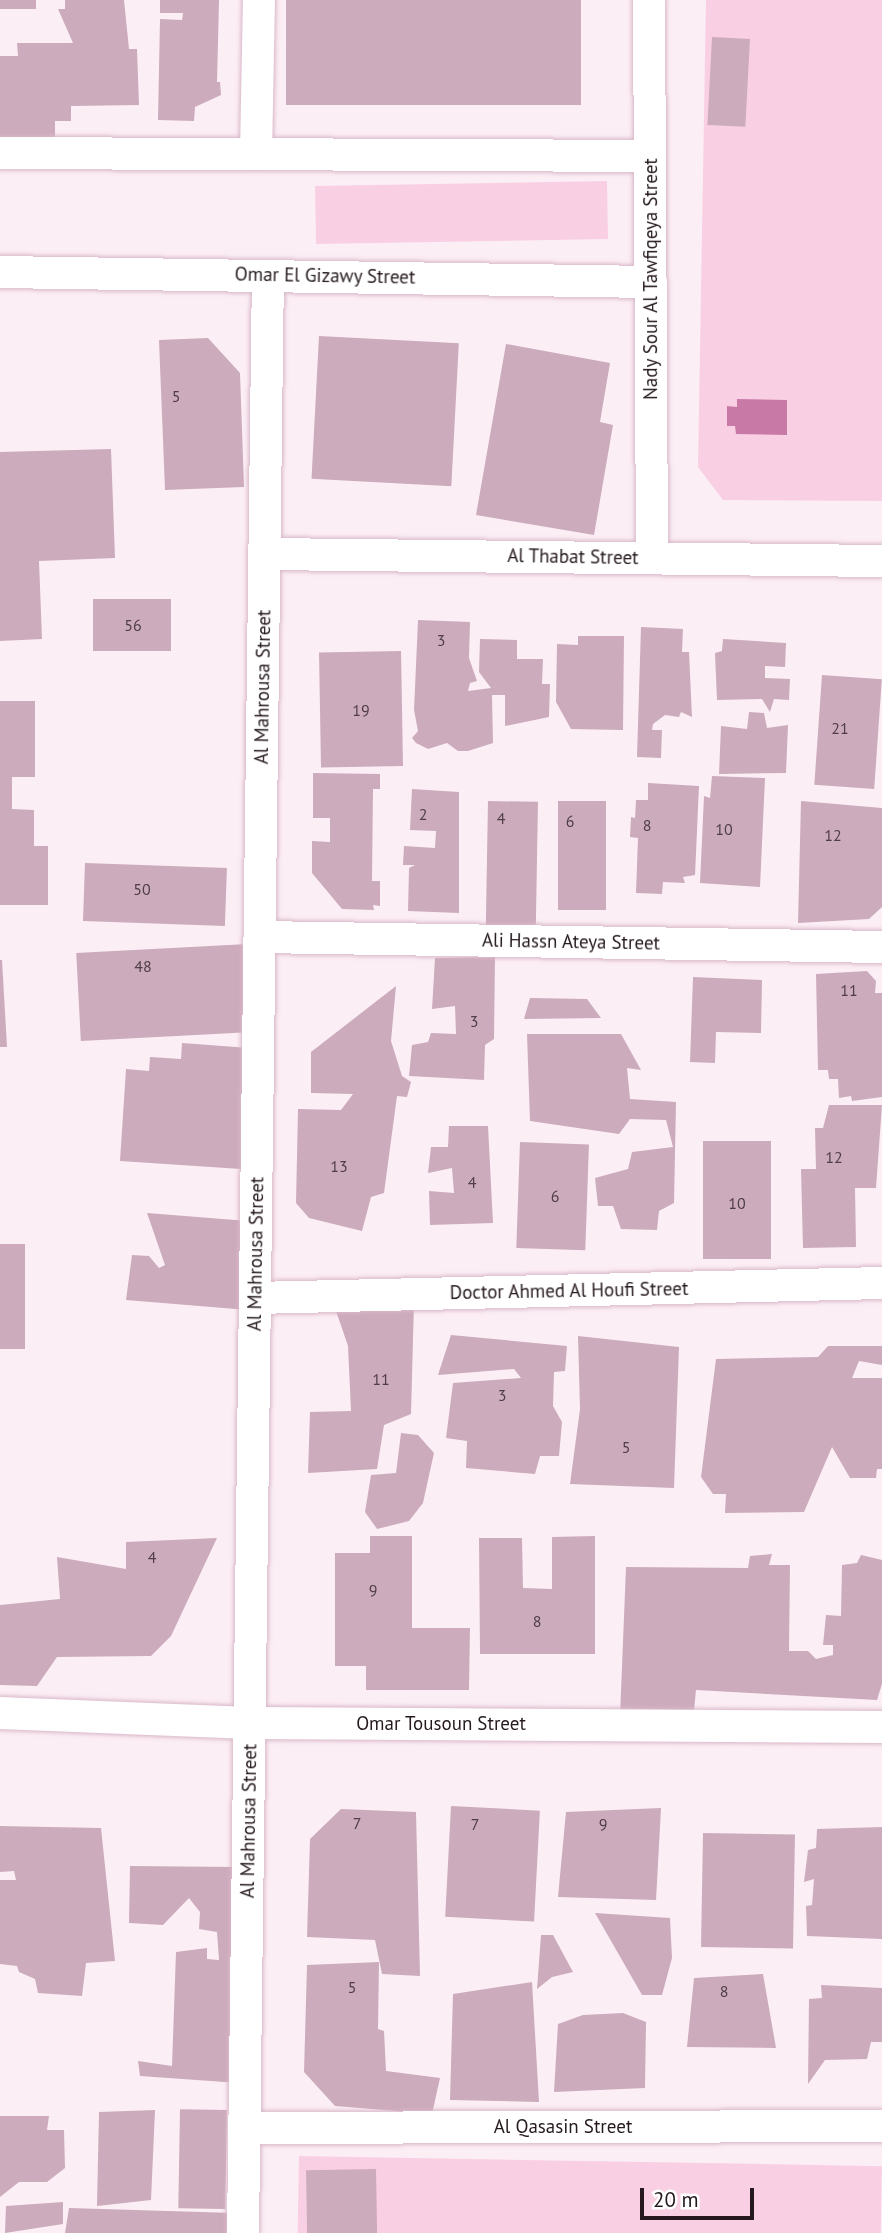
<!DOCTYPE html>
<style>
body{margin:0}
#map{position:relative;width:882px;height:2233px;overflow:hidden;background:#fceef5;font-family:"PT Sans",sans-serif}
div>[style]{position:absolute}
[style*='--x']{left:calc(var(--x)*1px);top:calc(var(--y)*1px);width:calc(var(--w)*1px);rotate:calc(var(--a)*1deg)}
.green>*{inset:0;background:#f9cfe4;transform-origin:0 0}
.water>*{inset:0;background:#c979a6}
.building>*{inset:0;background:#ccabbc;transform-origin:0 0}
.roads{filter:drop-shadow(0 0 2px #d9b8c9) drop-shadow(0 0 2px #d9b8c9)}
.street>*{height:32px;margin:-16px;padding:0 16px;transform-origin:16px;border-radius:16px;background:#fff}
span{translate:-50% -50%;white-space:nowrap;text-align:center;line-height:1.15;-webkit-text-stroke:7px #fff;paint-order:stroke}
.number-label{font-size:16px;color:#4f3e46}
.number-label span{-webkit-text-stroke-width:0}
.street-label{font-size:19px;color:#25191f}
.scale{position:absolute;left:640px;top:2188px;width:114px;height:32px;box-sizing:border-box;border:4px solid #25191f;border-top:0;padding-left:9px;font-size:21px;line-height:24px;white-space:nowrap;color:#25191f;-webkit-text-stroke:5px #fff;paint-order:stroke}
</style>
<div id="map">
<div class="green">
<div style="clip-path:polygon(706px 0,882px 0,882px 501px,723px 500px,698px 467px)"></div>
<div style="left:607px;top:181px;width:58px;height:292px;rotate:89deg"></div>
<div style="left:299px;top:2156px;width:583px;height:77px;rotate:1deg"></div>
</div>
<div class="water">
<div style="clip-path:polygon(737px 399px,787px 400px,787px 435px,736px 434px,735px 426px,727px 426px,727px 406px,737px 407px)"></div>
</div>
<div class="building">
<div style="left:0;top:0;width:36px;height:9px"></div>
<div style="clip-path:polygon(65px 0,124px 0,129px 49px,137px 49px,139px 105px,71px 106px,71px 121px,55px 121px,55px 140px,0 141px,0 56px,18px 56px,17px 43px,73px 43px,58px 9px,65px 9px)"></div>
<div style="clip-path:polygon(160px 0,219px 0,217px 82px,220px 82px,221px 95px,195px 107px,194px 121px,158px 120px,160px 19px,182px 20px,183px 13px,160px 13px)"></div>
<div style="left:286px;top:0;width:295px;height:105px"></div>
<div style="left:712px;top:37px;width:38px;height:88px;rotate:3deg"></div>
<div style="left:319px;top:336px;width:140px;height:143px;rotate:3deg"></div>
<div style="clip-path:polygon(208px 338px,240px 373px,244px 487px,165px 490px,159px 340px)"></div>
<div style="clip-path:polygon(506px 344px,610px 363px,600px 422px,613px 425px,594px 535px,476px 515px)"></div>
<div style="clip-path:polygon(111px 449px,115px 558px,39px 561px,42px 639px,0 641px,0 452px)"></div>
<div style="left:93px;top:599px;width:78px;height:52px"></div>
<div style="clip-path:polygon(418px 620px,470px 622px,469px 658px,477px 681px,470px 683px,468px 691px,491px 688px,479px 672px,480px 639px,517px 640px,517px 659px,543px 659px,542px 684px,550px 684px,549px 717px,505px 726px,505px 695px,492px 695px,493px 743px,468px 751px,458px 751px,447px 743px,428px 749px,416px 743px,412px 738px,418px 731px,414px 710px)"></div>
<div style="clip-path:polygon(641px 627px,683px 629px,682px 652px,689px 652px,692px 717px,681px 712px,679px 717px,665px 715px,653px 724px,652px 730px,662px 730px,661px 758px,637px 757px)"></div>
<div style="clip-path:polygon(578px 636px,624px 636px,623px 730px,571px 729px,556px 702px,557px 644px,578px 645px)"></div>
<div style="clip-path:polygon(723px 639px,786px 643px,785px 667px,765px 666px,765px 678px,790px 679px,789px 700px,774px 699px,770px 712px,762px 699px,717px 700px,715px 653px,722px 651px)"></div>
<div style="left:401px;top:651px;width:115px;height:82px;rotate:89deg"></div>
<div style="left:822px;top:675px;width:60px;height:110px;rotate:4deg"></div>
<div style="clip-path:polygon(0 701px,35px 701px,35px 777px,12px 777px,12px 809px,34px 810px,34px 846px,48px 846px,48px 905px,0 905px)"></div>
<div style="clip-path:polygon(749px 712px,764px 713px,767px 728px,788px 725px,786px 773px,719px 774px,721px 726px,747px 729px)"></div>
<div style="clip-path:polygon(313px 773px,380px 774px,380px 789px,373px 789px,372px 881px,380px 881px,380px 906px,373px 905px,374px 910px,342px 909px,312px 873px,312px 841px,330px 842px,330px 818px,313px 818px)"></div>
<div style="clip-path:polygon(712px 776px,765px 778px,760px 887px,700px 883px,704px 796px,710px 798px)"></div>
<div style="clip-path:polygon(648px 783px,699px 786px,695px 875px,683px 877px,685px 883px,663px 882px,662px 894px,636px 893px,638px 838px,630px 837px,631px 817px,635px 818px,636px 800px,648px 800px)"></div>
<div style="clip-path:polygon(412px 789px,459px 792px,459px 913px,408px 911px,409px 868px,415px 865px,403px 865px,404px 846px,435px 848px,436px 831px,410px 830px)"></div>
<div style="left:488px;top:801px;width:50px;height:125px;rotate:1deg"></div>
<div style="left:558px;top:801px;width:48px;height:109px"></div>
<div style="clip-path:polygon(801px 801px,882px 808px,882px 907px,869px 919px,798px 923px)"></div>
<div style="left:85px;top:863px;width:142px;height:58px;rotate:2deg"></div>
<div style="left:248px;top:944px;width:88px;height:172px;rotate:87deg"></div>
<div style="clip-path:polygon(495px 957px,494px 1039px,485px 1045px,484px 1080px,409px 1076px,412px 1045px,428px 1042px,431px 1033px,456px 1034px,455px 1006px,432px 1009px,435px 958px)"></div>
<div style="clip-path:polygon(0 960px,2px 960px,7px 1047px,0 1047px)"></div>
<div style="clip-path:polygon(867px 971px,876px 981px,875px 993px,882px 993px,882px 1097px,852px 1101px,851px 1096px,839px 1098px,838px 1079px,829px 1079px,828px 1070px,818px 1070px,816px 974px)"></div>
<div style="clip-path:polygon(693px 977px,762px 980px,761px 1033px,716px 1032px,715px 1063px,690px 1062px)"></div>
<div style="clip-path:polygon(396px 986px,391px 1041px,402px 1076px,411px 1082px,407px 1097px,397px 1096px,384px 1193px,371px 1197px,362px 1231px,309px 1218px,296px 1203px,298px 1109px,341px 1110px,353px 1094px,311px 1093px,311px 1052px)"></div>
<div style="clip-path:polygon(530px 998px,587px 999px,601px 1018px,524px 1019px)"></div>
<div style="clip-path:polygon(527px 1034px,621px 1034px,641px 1070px,627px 1068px,630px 1099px,676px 1102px,674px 1203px,659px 1211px,657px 1230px,621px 1229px,613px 1206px,598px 1206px,595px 1178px,628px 1169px,632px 1152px,673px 1147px,666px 1120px,630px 1119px,619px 1134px,530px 1121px)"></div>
<div style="clip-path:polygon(182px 1043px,249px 1048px,241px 1169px,120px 1161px,126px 1069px,149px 1071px,150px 1057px,181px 1059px)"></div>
<div style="clip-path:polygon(829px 1105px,882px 1105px,876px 1188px,855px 1188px,856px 1247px,803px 1248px,801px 1169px,816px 1169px,815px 1128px,823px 1128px)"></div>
<div style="clip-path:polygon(449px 1126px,488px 1126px,493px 1223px,430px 1225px,429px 1191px,454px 1193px,452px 1168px,428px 1173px,431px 1147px,448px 1147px)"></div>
<div style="left:771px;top:1141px;width:118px;height:68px;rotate:90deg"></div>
<div style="left:520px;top:1142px;width:69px;height:106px;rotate:2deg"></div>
<div style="clip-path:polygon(147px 1213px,248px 1221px,248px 1310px,126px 1300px,132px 1255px,149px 1256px,159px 1268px,165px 1265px)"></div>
<div style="left:0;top:1244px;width:25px;height:105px"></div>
<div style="clip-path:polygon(414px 1302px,411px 1414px,384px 1425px,377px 1469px,308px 1473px,310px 1412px,351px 1411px,348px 1346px,334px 1305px)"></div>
<div style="clip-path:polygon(451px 1335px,567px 1346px,565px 1371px,554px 1372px,553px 1406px,562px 1422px,559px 1456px,540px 1456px,535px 1474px,466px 1468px,467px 1441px,446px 1438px,453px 1383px,521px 1378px,514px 1369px,438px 1375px)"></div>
<div style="clip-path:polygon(578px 1336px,679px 1347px,674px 1488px,570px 1484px,580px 1409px)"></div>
<div style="clip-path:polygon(828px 1346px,882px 1346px,882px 1365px,859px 1361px,852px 1378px,882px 1378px,882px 1469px,877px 1469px,876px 1478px,850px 1478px,832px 1447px,804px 1512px,725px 1513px,726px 1494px,713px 1494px,701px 1477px,716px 1359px,818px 1357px)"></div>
<div style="clip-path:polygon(401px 1433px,418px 1435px,434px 1453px,426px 1489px,423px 1503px,409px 1521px,377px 1529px,365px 1512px,371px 1475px,396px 1473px)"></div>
<div style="clip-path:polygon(370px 1536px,412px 1536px,412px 1628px,470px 1628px,469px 1690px,366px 1690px,366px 1666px,335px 1666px,335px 1553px,370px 1553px)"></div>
<div style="clip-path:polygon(595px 1536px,595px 1654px,480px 1654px,479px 1538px,522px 1538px,523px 1588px,552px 1589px,552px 1537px)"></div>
<div style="clip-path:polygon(217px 1538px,171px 1636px,151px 1656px,57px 1657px,37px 1686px,0 1685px,0 1605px,60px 1599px,57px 1557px,126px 1569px,126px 1542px)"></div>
<div style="clip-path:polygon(772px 1554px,769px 1565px,790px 1565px,789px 1651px,808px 1651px,816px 1659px,833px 1655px,833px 1645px,823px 1645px,826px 1615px,841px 1616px,842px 1565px,857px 1563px,861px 1555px,882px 1560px,882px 1684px,877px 1700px,696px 1690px,693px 1720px,620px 1716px,626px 1567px,748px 1568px,750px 1556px)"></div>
<div style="left:451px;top:1806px;width:89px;height:111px;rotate:3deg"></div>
<div style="clip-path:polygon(661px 1808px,656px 1900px,558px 1897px,566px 1812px)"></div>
<div style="clip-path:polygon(341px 1809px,416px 1812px,420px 1976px,382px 1974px,375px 1940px,307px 1937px,310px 1839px)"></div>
<div style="clip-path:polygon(0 1826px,101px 1828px,115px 1961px,86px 1963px,82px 1996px,38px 1993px,35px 1979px,19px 1972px,17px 1966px,0 1964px,0 1880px,16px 1880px,14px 1871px,0 1872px)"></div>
<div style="clip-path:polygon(882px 1827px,882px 1939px,807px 1936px,806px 1906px,812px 1905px,814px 1879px,804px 1882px,808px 1850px,816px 1848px,817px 1829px)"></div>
<div style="left:703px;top:1833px;width:92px;height:114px;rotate:1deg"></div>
<div style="clip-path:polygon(130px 1866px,239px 1867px,239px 2083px,140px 2076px,138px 2061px,172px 2066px,176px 1952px,207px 1948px,207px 1959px,219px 1960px,217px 1932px,199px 1929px,200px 1912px,189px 1898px,163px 1925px,129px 1923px)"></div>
<div style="clip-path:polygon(595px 1913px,670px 1918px,672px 1958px,662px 1995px,642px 1995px)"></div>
<div style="clip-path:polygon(541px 1935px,553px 1935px,573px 1972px,552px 1977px,537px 1989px)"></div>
<div style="clip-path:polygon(379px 1962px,378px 2029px,384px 2031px,386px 2071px,440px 2078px,432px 2114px,335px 2106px,304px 2072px,307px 1965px)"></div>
<div style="clip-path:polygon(763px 1974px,776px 2048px,687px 2047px,694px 1978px)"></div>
<div style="clip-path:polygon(532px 1982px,539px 2102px,450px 2100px,453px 1994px)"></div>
<div style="clip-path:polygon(821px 1985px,882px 1988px,882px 2042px,871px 2042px,867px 2059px,825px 2060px,808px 2084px,809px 1999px,822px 1998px)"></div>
<div style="clip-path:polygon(623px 2013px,646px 2022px,645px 2088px,554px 2092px,558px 2024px,583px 2015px)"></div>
<div style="clip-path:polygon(155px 2110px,151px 2200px,97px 2206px,99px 2112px)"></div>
<div style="left:227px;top:2110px;width:99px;height:47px;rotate:91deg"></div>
<div style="clip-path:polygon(0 2116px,49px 2116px,47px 2130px,64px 2130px,65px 2168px,47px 2182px,19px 2182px,0 2197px)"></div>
<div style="left:376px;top:2169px;width:64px;height:70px;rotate:89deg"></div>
<div style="clip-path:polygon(63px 2202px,63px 2224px,5px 2233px,6px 2206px)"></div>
<div style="clip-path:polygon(69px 2208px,234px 2213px,232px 2233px,65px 2233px)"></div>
</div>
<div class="roads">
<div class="street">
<div style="--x:649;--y:0;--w:558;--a:89.69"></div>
<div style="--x:0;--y:153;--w:650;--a:0.26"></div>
<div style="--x:256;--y:154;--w:154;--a:-88.9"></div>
<div style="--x:0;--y:272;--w:651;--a:0.88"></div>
<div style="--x:265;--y:554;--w:617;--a:0.65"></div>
<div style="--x:260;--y:937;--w:622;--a:0.92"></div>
<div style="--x:255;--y:1298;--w:627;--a:-1.37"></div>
<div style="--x:0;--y:1713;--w:250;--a:2.3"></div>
<div style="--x:250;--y:1723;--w:632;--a:0.36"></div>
<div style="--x:245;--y:2128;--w:637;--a:-0.18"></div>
<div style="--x:243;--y:2233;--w:1957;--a:-89.27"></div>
</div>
</div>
<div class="number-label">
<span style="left:176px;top:396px">5</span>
<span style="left:133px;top:625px">56</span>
<span style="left:441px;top:640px">3</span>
<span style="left:361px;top:710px">19</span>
<span style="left:840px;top:728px">21</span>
<span style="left:423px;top:814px">2</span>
<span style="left:501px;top:818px">4</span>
<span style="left:570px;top:821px">6</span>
<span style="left:647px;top:825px">8</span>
<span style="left:724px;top:829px">10</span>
<span style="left:833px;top:835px">12</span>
<span style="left:142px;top:889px">50</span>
<span style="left:143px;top:966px">48</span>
<span style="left:849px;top:990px">11</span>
<span style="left:474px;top:1021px">3</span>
<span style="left:834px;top:1157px">12</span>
<span style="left:339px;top:1166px">13</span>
<span style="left:472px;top:1182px">4</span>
<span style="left:555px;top:1196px">6</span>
<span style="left:737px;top:1203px">10</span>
<span style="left:381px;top:1379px">11</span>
<span style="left:502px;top:1395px">3</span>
<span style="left:626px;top:1447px">5</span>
<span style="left:152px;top:1557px">4</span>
<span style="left:373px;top:1590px">9</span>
<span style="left:537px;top:1621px">8</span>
<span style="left:357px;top:1823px">7</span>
<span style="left:475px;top:1824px">7</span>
<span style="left:603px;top:1824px">9</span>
<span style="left:352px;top:1987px">5</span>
<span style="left:724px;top:1991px">8</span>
</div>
<div class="street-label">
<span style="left:325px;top:276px;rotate:1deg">Omar El Gizawy Street</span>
<span style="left:651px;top:279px;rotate:-90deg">Nady Sour Al Tawfiqeya Street</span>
<span style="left:573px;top:557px;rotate:1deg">Al Thabat Street</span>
<span style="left:263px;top:687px;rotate:-89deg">Al Mahrousa Street</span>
<span style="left:571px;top:942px;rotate:1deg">Ali Hassn Ateya Street</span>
<span style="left:256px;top:1254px;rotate:-89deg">Al Mahrousa Street</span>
<span style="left:569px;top:1291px;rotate:-1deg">Doctor Ahmed Al Houfi Street</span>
<span style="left:441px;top:1724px">Omar Tousoun Street</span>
<span style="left:249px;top:1821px;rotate:-89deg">Al Mahrousa Street</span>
<span style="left:563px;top:2127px">Al Qasasin Street</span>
</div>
<div class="scale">20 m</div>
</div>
